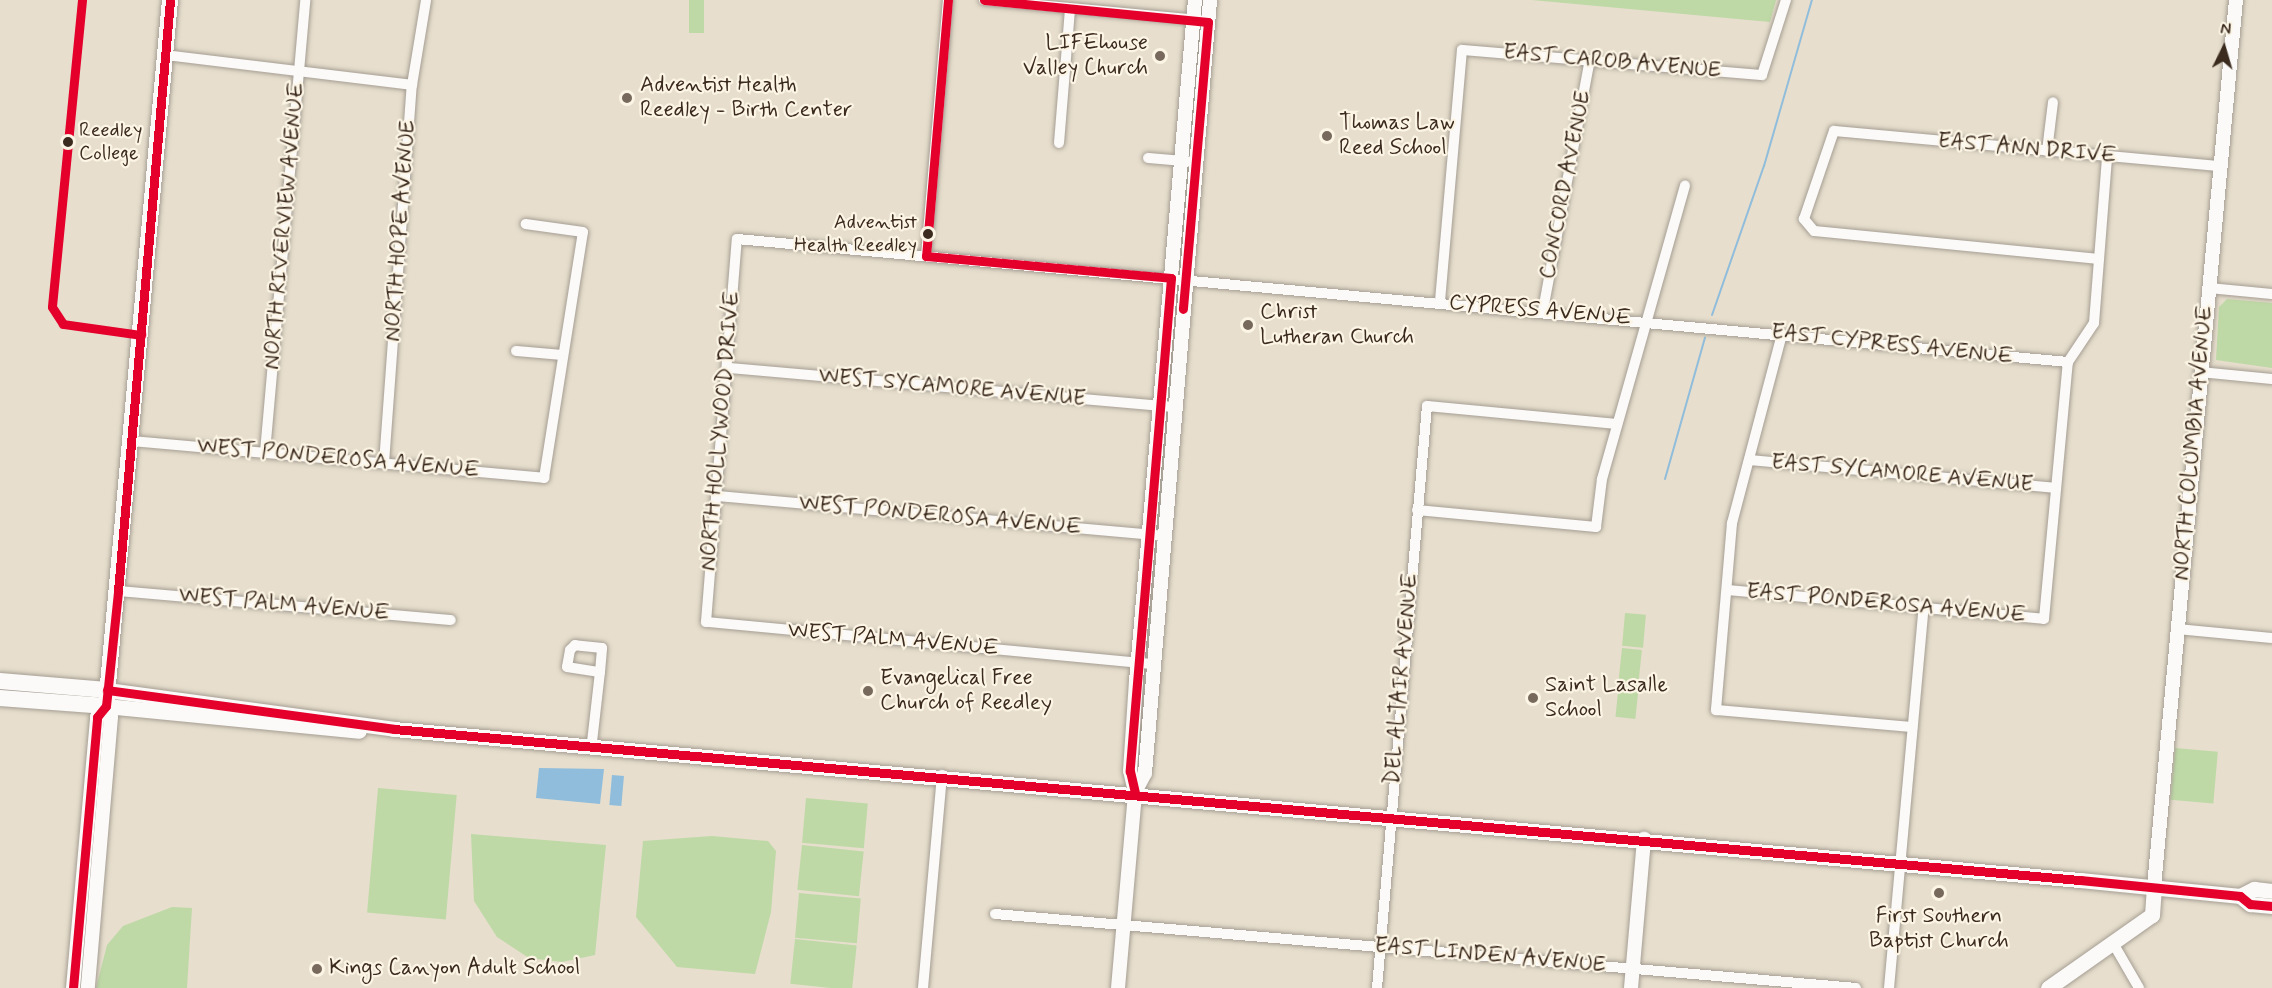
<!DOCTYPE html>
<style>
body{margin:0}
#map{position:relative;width:2272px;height:988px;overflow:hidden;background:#e7decd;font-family:Mynerve,sans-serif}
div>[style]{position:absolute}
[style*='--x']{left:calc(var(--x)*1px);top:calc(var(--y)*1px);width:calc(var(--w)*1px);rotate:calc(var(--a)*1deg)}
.green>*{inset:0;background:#bed9a6;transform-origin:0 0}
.water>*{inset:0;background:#90bddb;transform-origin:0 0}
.stream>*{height:2px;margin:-1px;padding:0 1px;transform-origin:1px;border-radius:1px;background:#90bddb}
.roads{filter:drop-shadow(0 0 2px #a59e93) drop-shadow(0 0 2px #a59e93)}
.minor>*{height:10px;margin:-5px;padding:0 5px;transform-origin:5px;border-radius:5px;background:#fbfaf8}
.tertiary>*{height:14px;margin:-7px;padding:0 7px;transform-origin:7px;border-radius:7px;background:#fbfaf8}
.secondary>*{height:15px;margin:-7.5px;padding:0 7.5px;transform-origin:7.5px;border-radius:7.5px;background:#fbfaf8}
.primary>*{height:16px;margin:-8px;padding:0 8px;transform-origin:8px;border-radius:8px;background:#fbfaf8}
.bus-1>*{height:9px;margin:-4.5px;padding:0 4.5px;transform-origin:4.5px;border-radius:4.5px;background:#e4002b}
.dots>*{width:16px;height:16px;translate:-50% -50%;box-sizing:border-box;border:3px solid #fcf5e5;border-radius:50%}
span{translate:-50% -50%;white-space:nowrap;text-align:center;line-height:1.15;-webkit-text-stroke:4.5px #fcf5e5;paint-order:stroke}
.bus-label{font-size:20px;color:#3b2a1e}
.left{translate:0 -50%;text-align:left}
.right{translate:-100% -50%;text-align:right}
.poi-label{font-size:22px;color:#3b2a1e}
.street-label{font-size:22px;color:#3b2a1e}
.north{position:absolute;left:2194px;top:18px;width:60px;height:60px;-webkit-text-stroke:4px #fcf5e5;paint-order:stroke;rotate:5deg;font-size:16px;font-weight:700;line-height:24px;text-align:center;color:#3b2a1e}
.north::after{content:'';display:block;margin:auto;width:21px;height:27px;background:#3b2a1e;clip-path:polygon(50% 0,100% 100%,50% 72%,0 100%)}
</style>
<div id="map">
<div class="green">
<div style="left:689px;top:0;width:15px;height:33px"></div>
<div style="clip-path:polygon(1532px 0,1776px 0,1770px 22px)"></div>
<div style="clip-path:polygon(2227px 299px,2272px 303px,2272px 368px,2216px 360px,2219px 307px)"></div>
<div style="left:1625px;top:613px;width:21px;height:33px;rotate:5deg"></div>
<div style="left:1622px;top:648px;width:20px;height:33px;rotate:6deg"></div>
<div style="left:1619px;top:683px;width:20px;height:34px;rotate:6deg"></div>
<div style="left:2175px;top:748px;width:43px;height:52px;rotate:5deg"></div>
<div style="left:378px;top:788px;width:79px;height:125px;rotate:5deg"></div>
<div style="left:806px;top:798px;width:62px;height:45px;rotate:5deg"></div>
<div style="clip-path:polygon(471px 834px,606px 845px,595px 955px,562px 962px,529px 958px,497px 937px,474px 901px)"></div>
<div style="clip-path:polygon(712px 836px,768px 841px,776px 851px,771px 912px,755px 974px,677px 967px,636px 917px,643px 841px)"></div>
<div style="left:802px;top:845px;width:62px;height:45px;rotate:6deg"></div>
<div style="left:799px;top:893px;width:62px;height:45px;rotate:5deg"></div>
<div style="clip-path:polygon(172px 907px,192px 908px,187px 988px,96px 988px,107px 945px,123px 926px)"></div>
<div style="left:795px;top:939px;width:62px;height:45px;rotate:6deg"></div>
</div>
<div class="water">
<div style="clip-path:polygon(539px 768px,604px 769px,600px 804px,536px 798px)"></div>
<div style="left:612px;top:775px;width:12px;height:30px;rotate:5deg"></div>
</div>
<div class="stream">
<div style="--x:1712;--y:315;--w:158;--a:-70.8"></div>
<div style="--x:1764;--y:166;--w:173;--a:-73.9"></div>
<div style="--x:1665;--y:479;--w:147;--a:-74.2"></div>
</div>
<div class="roads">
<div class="minor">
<div style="--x:984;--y:0;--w:216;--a:5.3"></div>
<div style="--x:165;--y:55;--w:249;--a:6.9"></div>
<div style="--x:1059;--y:143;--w:135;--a:-85.3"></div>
<div style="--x:2047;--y:151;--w:49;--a:-83"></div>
<div style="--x:1148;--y:158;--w:48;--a:4.8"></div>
<div style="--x:926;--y:256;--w:257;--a:-85.1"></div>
<div style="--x:2099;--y:259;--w:286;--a:-174.4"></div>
<div style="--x:1814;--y:231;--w:16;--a:-130"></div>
<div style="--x:1804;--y:219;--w:93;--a:-71.2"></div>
<div style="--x:1834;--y:131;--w:389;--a:5.2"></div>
<div style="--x:2209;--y:288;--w:63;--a:5.4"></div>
<div style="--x:1440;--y:301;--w:252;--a:-85"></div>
<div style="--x:1462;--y:50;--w:301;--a:4.8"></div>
<div style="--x:1762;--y:75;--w:79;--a:-72.3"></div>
<div style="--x:1543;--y:310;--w:254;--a:-79.4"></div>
<div style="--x:1782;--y:334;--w:196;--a:104.8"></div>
<div style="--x:1732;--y:523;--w:188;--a:94.9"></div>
<div style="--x:1716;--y:710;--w:197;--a:5"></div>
<div style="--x:516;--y:351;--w:47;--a:4.9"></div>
<div style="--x:729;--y:368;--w:447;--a:5"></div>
<div style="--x:2200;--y:372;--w:72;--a:5.6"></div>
<div style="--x:131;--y:441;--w:415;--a:5.1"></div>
<div style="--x:544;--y:478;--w:249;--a:-81"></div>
<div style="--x:583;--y:232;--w:58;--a:-172"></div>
<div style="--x:265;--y:452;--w:454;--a:-84.9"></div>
<div style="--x:1749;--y:460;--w:307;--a:5.2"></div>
<div style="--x:384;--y:463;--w:379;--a:-85.8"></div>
<div style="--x:412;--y:85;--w:86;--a:-80.6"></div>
<div style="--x:717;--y:496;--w:448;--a:5.1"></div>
<div style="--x:1417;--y:510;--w:180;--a:5.4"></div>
<div style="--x:1596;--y:527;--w:48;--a:-82.9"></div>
<div style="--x:1602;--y:479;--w:305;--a:-74.2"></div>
<div style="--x:1727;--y:590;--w:318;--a:5.2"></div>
<div style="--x:2044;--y:619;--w:258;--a:-84.7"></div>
<div style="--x:2068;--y:362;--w:47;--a:-56.3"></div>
<div style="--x:2094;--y:323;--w:167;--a:-85.5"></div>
<div style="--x:118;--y:591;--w:334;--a:5"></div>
<div style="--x:2177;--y:629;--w:95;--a:5.4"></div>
<div style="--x:1152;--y:664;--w:448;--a:-174.6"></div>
<div style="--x:706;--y:622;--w:384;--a:-85.4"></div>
<div style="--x:737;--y:239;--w:1337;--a:5.28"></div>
<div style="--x:592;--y:742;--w:70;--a:-83.5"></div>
<div style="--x:600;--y:672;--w:24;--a:-85"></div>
<div style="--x:602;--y:648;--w:27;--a:-174"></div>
<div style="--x:575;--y:645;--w:7;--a:135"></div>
<div style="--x:570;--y:650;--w:17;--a:100"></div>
<div style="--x:567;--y:667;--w:33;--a:9"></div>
<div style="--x:995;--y:914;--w:864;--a:4.91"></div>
<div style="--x:2113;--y:943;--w:52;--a:60"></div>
<div style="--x:923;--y:988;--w:214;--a:-84.9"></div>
<div style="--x:1377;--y:988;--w:584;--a:-85.09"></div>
<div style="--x:1427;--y:406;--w:191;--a:5.4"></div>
<div style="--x:1889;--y:988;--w:384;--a:-84.8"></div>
</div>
<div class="tertiary">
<div style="--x:1135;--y:792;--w:21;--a:-62"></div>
<div style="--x:1145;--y:773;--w:776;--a:-85.19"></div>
<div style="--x:2154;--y:887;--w:891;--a:-84.72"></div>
<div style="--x:73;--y:988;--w:272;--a:-84.9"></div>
<div style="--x:97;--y:717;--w:14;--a:-51"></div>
<div style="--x:106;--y:706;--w:12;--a:66"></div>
<div style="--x:111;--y:717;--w:272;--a:94.9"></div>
<div style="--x:1118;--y:988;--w:197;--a:-85"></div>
<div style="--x:1135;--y:792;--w:22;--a:-103"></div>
<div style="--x:1130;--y:771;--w:90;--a:-86.2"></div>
<div style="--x:1136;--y:681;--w:684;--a:-85.05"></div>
<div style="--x:1631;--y:988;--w:150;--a:-85"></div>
</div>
<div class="secondary">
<div style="--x:107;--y:690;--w:290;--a:7.7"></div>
<div style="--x:394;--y:729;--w:1693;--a:5.12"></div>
<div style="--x:2080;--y:880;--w:161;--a:5.7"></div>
<div style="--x:2240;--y:896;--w:13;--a:39"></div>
<div style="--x:2250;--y:904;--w:22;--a:5"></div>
<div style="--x:106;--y:706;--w:254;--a:5.6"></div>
<div style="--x:2240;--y:896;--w:16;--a:-27"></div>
<div style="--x:2254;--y:889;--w:18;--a:6"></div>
<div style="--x:2048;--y:988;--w:127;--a:-35.1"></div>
<div style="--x:2152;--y:915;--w:28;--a:-86"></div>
</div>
<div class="primary">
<div style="--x:0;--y:681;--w:107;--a:4.8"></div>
<div style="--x:0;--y:698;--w:106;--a:4.3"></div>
<div style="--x:106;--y:706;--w:709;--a:-84.82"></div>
</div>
</div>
<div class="bus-1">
<div style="--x:82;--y:0;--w:308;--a:95.6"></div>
<div style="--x:52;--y:307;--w:20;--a:57"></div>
<div style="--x:63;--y:324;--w:79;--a:8"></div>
<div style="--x:948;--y:0;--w:257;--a:94.9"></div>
<div style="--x:926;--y:256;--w:246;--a:5.1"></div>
<div style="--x:1171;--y:278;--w:495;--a:94.8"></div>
<div style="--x:1130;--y:771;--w:22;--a:77"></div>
<div style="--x:984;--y:0;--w:225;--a:5.6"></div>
<div style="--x:1208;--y:22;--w:288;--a:95"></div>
<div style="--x:107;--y:690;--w:290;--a:7.7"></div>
<div style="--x:394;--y:729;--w:1693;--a:5.12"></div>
<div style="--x:2080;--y:880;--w:161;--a:5.7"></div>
<div style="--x:2240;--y:896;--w:13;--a:39"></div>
<div style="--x:2250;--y:904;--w:22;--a:5"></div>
<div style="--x:73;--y:988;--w:272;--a:-84.9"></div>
<div style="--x:97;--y:717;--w:14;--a:-51"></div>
<div style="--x:106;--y:706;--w:116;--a:-84"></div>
<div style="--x:118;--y:591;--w:593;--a:-84.97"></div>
</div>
<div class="dots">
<div style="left:1160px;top:56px;background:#77695b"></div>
<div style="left:627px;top:98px;background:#77695b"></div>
<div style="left:1327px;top:136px;background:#77695b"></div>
<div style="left:68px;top:142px;background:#3b2a1e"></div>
<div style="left:928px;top:234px;background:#3b2a1e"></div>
<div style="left:1248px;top:325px;background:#77695b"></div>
<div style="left:868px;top:691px;background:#77695b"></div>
<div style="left:1533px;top:698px;background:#77695b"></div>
<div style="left:1939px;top:893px;background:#77695b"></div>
<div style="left:317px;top:969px;background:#77695b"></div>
</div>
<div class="bus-label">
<span class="left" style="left:79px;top:142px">Reedley<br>College</span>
<span class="right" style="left:917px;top:234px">Adventist<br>Health Reedley</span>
</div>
<div class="poi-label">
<span class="right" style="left:1148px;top:56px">LIFEhouse<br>Valley Church</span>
<span class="left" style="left:640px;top:98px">Adventist Health<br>Reedley - Birth Center</span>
<span class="left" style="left:1339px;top:136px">Thomas Law<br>Reed School</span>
<span class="left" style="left:1260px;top:325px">Christ<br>Lutheran Church</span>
<span class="left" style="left:880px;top:691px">Evangelical Free<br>Church of Reedley</span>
<span class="left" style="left:1545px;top:698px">Saint Lasalle<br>School</span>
<span style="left:1939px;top:929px">First Southern<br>Baptist Church</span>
<span class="left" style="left:329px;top:969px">Kings Canyon Adult School</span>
</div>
<div class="street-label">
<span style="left:1612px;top:62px;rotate:5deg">EAST CAROB AVENUE</span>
<span style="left:2027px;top:149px;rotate:5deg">EAST ANN DRIVE</span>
<span style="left:1566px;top:185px;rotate:-79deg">CONCORD AVENUE</span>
<span style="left:285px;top:226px;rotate:-85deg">NORTH RIVERVIEW AVENUE</span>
<span style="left:401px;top:231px;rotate:-86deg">NORTH HOPE AVENUE</span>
<span style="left:1540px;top:311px;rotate:5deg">CYPRESS AVENUE</span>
<span style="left:1892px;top:345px;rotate:6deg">EAST CYPRESS AVENUE</span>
<span style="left:952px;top:388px;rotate:5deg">WEST SYCAMORE AVENUE</span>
<span style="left:721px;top:431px;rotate:-85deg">NORTH HOLLYWOOD DRIVE</span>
<span style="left:2194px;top:443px;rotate:-85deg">NORTH COLUMBIA AVENUE</span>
<span style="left:338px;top:459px;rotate:5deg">WEST PONDEROSA AVENUE</span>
<span style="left:1902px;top:474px;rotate:5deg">EAST SYCAMORE AVENUE</span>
<span style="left:940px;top:516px;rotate:5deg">WEST PONDEROSA AVENUE</span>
<span style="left:1886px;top:604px;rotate:5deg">EAST PONDEROSA AVENUE</span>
<span style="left:284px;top:605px;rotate:5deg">WEST PALM AVENUE</span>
<span style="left:893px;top:640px;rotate:5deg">WEST PALM AVENUE</span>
<span style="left:1402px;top:679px;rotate:-85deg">DEL ALTAIR AVENUE</span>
<span style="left:1490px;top:956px;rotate:5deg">EAST LINDEN AVENUE</span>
</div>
<div class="north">N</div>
</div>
